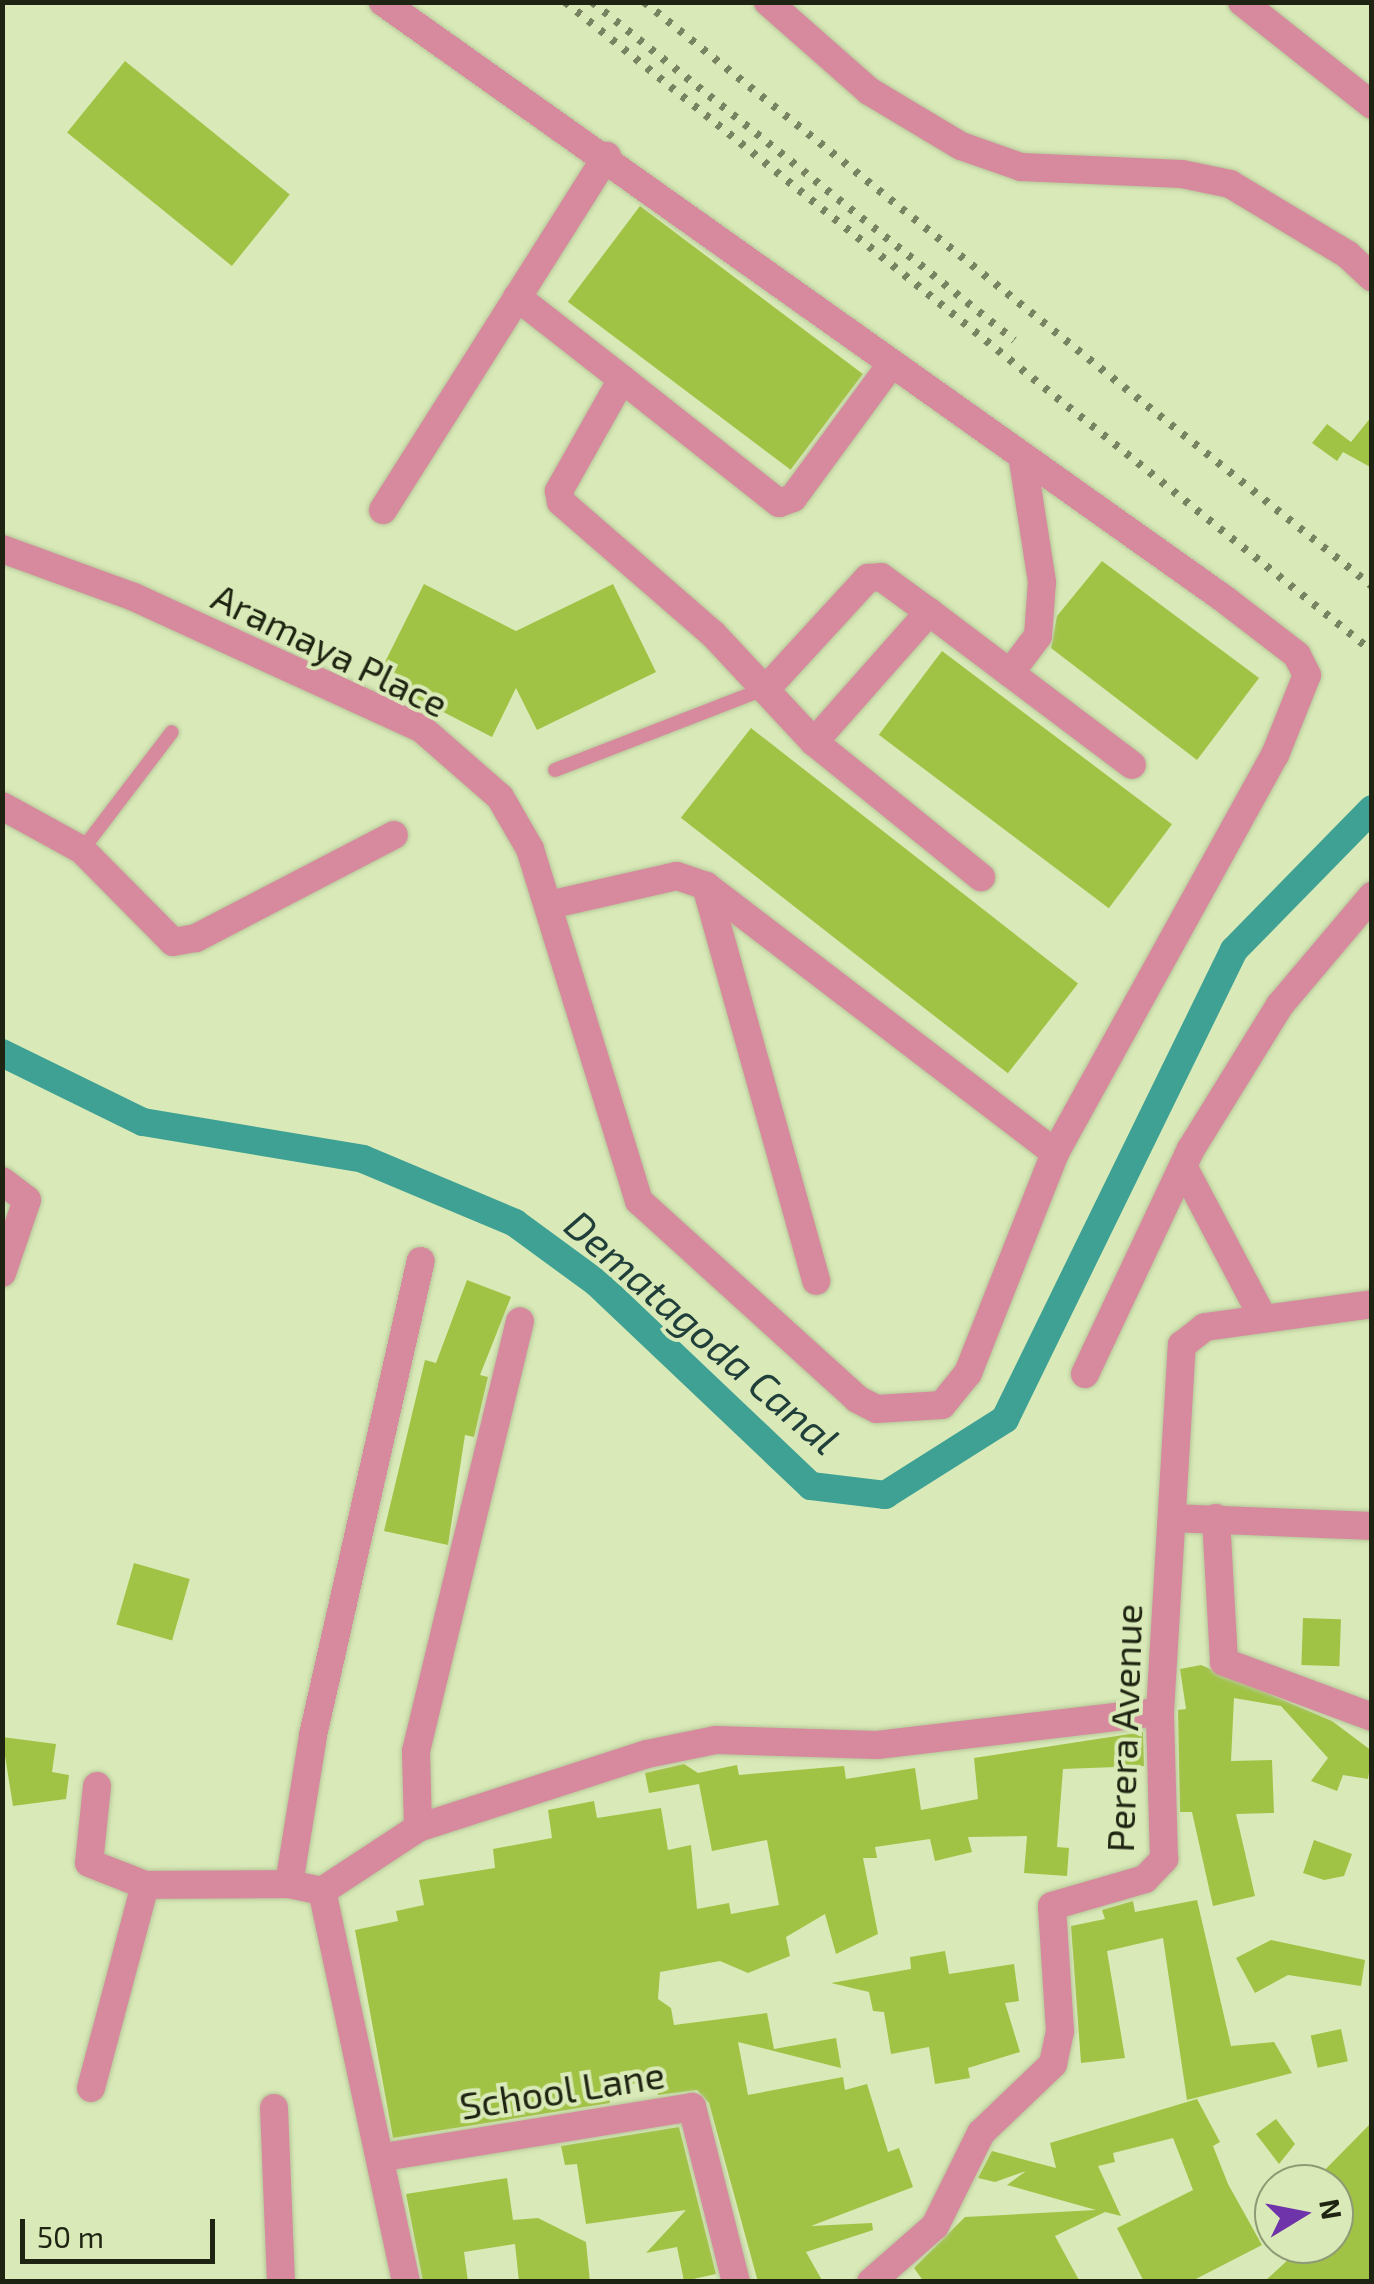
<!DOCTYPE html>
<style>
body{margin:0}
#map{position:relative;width:1374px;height:2284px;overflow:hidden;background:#d9eab8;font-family:"Exo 2",sans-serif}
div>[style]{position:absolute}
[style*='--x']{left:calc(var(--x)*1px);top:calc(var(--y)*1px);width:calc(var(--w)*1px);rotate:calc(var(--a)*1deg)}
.canal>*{height:28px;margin:-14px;padding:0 14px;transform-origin:14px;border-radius:14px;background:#3ea194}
.building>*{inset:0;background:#a1c345;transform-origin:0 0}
.roads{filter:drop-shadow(0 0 2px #b7c69a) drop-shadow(0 0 2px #b7c69a)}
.service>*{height:14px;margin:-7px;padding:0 7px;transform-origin:7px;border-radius:7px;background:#d7899d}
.minor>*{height:28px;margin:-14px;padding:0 14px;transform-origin:14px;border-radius:14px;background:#d7899d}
.rail>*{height:8px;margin-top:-4px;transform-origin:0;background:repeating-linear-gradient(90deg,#788361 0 5px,transparent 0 15px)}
span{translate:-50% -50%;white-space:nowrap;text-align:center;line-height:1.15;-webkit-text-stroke:8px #d9eab8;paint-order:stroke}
.street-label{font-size:38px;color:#1e2411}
.water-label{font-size:40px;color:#213f3a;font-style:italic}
.frame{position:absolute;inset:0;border:5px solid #1e2411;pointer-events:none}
.north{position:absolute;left:1254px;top:2164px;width:100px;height:100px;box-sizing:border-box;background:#d9eab8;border:2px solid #8e9b75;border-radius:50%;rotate:80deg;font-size:28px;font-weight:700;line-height:40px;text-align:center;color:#1e2411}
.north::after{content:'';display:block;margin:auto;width:35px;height:45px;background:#6f34a9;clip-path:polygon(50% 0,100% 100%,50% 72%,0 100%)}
.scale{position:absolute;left:20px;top:2219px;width:195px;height:45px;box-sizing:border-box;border:5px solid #1e2411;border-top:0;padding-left:12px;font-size:30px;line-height:35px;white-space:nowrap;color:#1e2411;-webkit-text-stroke:8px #d9eab8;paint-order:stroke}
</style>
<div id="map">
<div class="canal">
<div style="--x:2;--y:1053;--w:157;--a:26.1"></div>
<div style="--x:143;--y:1122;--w:223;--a:9.5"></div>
<div style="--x:363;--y:1159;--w:165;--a:22.8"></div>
<div style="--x:515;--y:1223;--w:102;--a:36.2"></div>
<div style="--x:597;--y:1283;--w:295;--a:43.5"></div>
<div style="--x:811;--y:1486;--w:75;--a:6.9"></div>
<div style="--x:885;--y:1495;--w:142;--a:-32.3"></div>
<div style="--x:1005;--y:1419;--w:522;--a:-63.97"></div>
<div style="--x:1234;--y:950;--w:197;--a:-45.6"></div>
</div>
<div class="building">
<div style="left:125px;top:61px;width:212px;height:92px;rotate:39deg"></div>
<div style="left:640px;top:206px;width:279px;height:120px;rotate:37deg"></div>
<div style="clip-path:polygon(1372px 416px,1372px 468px,1343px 452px,1337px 461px,1312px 443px,1327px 424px,1351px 442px)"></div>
<div style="clip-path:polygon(1102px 561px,1259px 678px,1197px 760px,1051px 648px,1057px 616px)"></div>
<div style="clip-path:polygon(424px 584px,516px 631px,613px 584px,656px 672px,537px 730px,516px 688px,492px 737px,377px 678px)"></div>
<div style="left:942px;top:651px;width:288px;height:105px;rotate:37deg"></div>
<div style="left:751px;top:728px;width:415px;height:114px;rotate:38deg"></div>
<div style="clip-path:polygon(467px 1280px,511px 1297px,480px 1375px,488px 1377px,474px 1437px,465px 1435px,448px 1545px,384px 1531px,425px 1360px,436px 1363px)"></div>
<div style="left:134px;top:1563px;width:58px;height:64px;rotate:16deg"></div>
<div style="left:1303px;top:1618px;width:38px;height:47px;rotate:2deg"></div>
<div style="clip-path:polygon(1201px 1665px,1332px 1721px,1372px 1751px,1368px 1779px,1343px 1775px,1337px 1791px,1311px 1781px,1328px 1758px,1281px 1706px,1234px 1698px,1231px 1761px,1272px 1760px,1274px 1813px,1236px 1814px,1255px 1896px,1213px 1906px,1192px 1812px,1180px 1812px,1178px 1710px,1186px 1709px,1180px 1669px)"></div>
<div style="clip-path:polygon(1143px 1732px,1144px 1766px,1063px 1769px,1057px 1847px,1069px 1848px,1067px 1876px,1024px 1873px,1027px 1836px,968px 1837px,972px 1852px,935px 1861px,930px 1839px,875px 1847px,877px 1858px,863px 1858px,878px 1934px,836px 1954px,825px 1914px,786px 1937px,790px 1956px,748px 1973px,720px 1961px,660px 1972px,658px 1999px,671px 2008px,674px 2025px,767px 2013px,774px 2049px,836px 2038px,841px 2068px,738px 2042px,748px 2095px,843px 2077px,845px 2090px,867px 2084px,888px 2152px,899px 2148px,913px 2187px,811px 2226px,872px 2223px,873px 2230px,806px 2252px,823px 2282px,758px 2282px,709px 2103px,697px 2090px,658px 2095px,656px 2080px,608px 2088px,610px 2103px,393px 2138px,355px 1930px,398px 1921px,396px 1911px,424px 1905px,419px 1880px,495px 1868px,493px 1849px,552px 1838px,548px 1810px,594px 1801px,597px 1818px,661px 1808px,668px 1850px,691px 1845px,697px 1909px,729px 1903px,731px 1914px,779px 1905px,767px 1840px,712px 1851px,699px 1784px,649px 1793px,645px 1773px,684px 1764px,698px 1773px,737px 1765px,739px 1775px,844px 1766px,846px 1779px,915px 1768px,921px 1810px,978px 1799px,974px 1758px)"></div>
<div style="clip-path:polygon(2px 1737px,56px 1744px,52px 1772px,69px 1775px,66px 1799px,13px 1806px)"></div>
<div style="clip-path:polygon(1314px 1840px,1352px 1854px,1344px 1876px,1324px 1880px,1303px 1873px)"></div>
<div style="clip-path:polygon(1197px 1900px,1231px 2046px,1274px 2042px,1292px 2073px,1187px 2100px,1163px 1938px,1107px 1951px,1125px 2058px,1081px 2063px,1071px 1926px,1105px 1919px,1102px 1910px,1133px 1901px,1135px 1912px)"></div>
<div style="clip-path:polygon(1271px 1940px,1365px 1960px,1361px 1986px,1288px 1975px,1255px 1993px,1236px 1958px)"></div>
<div style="clip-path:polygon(945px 1951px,949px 1974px,1014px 1964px,1019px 2001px,1005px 2003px,1020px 2052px,968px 2068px,970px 2078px,935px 2084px,929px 2047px,891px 2054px,884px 2012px,873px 2011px,869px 1992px,831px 1983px,911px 1969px,910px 1957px)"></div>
<div style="left:1341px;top:2029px;width:33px;height:31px;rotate:78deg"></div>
<div style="clip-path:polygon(1197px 2099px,1220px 2142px,1213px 2146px,1228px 2184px,1262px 2245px,1190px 2282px,1144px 2282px,1117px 2228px,1193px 2190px,1173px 2138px,1113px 2153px,1115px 2162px,1098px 2166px,1121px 2216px,1105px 2212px,1055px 2236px,1080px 2282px,924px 2282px,914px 2268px,965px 2217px,1096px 2210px,1007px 2185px,1026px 2171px,995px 2182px,978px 2178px,992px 2151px,1056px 2168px,1050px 2143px)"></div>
<div style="clip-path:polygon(1276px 2119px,1295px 2144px,1279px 2164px,1256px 2134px)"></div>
<div style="clip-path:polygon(1372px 2122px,1372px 2282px,1264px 2282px,1305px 2244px,1334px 2244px,1334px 2184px,1311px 2184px)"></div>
<div style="clip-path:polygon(679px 2127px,716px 2274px,684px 2281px,677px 2247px,646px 2253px,686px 2210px,586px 2224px,577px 2164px,565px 2165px,561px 2146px)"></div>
<div style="clip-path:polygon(507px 2178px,513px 2220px,538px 2218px,586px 2242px,590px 2282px,519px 2282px,515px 2244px,464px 2252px,468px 2282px,423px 2282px,406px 2194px)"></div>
</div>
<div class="roads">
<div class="service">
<div style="--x:555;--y:770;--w:224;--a:-21.2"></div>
<div style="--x:82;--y:850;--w:148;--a:-52.7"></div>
</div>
<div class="minor">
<div style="--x:768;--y:2;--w:135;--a:41.4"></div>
<div style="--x:869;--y:91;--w:107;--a:30.9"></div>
<div style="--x:961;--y:146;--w:64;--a:19.3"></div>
<div style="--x:1021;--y:167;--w:161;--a:2.5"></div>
<div style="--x:1182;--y:174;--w:49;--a:11.8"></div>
<div style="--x:1230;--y:184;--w:138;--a:31"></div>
<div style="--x:1348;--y:255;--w:33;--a:43"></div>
<div style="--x:1242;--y:2;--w:166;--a:38.4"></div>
<div style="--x:517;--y:297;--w:133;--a:38"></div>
<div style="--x:622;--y:379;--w:129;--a:119.4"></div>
<div style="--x:559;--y:491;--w:11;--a:80"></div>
<div style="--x:561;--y:502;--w:201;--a:41"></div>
<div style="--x:713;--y:634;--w:148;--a:46.9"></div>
<div style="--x:814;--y:742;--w:174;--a:-48.5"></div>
<div style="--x:929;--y:612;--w:254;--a:37"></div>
<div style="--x:622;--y:379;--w:200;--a:38.3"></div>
<div style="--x:779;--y:503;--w:15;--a:-20"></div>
<div style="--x:793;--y:498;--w:164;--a:-53.7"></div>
<div style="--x:383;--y:510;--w:419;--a:-57.7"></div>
<div style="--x:2;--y:549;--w:140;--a:20"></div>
<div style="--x:134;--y:597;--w:317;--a:24.6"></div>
<div style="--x:422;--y:729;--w:103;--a:41.1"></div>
<div style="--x:500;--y:797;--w:60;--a:60"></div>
<div style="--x:530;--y:849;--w:368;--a:72.8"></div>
<div style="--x:639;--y:1201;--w:294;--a:42.2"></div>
<div style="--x:857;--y:1399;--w:22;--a:27"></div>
<div style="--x:877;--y:1409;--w:65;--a:-3.5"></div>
<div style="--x:942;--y:1405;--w:41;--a:-50.9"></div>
<div style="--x:968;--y:1373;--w:237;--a:-68.4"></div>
<div style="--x:1055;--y:1153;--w:455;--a:-61.1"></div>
<div style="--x:1275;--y:755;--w:86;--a:-68.2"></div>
<div style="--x:1307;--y:675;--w:22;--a:-117"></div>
<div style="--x:1297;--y:655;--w:88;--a:-142.4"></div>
<div style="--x:1227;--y:601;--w:1035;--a:-144.64"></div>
<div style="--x:1010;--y:673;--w:46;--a:-52.9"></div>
<div style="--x:1038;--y:636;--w:54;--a:-85.8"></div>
<div style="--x:1042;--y:582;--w:122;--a:-98.9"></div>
<div style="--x:766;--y:689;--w:151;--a:-47.4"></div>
<div style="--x:868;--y:578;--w:13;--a:-4"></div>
<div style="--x:881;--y:577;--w:59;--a:36.1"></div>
<div style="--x:814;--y:742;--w:215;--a:39"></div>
<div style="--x:2;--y:806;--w:91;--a:28.8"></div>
<div style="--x:82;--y:850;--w:129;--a:45.3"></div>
<div style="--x:173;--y:942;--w:23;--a:-10"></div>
<div style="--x:196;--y:938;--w:223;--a:-27.5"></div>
<div style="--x:706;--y:886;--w:410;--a:74.4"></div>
<div style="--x:549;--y:905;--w:131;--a:-12.8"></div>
<div style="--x:677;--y:876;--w:31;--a:19"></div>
<div style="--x:706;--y:886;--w:439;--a:37.4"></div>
<div style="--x:1184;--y:1168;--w:167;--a:62.2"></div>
<div style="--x:2;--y:1181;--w:31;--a:37"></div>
<div style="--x:27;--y:1200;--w:77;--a:108.9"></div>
<div style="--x:1085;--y:1374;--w:249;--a:-64.8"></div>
<div style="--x:1191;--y:1149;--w:169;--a:-58.3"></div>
<div style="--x:1280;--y:1005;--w:143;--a:-49.8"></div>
<div style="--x:1172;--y:1518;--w:200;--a:2.3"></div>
<div style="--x:1216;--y:1518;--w:144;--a:86.8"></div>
<div style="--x:1224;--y:1662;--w:158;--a:20.4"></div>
<div style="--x:97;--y:1786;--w:77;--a:95.9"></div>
<div style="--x:89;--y:1863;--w:60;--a:21.4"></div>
<div style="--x:418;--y:1828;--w:77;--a:-91.5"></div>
<div style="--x:416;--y:1751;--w:442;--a:-76.4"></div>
<div style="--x:322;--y:1891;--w:115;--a:-33.3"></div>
<div style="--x:418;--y:1828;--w:241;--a:-17.9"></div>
<div style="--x:647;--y:1754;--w:70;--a:-11.5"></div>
<div style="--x:716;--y:1740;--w:161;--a:1.8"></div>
<div style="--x:877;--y:1745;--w:285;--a:-6.7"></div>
<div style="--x:91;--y:2088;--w:210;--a:-75.1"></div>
<div style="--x:145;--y:1885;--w:144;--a:-0.4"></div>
<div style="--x:274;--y:2108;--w:174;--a:87.7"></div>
<div style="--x:384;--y:2157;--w:312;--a:-9.2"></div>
<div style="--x:692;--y:2107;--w:180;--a:75.9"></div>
<div style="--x:406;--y:2282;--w:400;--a:-102.1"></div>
<div style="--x:322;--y:1891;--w:34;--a:-168"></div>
<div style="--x:289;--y:1884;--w:151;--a:-80.8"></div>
<div style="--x:313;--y:1735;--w:486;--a:-77.2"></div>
<div style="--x:871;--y:2282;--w:85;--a:-41.2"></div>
<div style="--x:935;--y:2226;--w:104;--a:-63.7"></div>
<div style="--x:981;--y:2133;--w:100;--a:-43.8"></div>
<div style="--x:1053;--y:2064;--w:34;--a:-78"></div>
<div style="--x:1060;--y:2031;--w:125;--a:-93.7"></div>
<div style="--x:1052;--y:1906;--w:97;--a:-16.2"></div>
<div style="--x:1145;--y:1879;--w:28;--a:-46"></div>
<div style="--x:1164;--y:1859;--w:147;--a:-91.6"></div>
<div style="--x:1160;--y:1712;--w:368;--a:-86.6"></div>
<div style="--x:1182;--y:1345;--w:29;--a:-38"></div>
<div style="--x:1205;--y:1327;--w:169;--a:-7.8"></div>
</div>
</div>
<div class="rail">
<div style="--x:565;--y:2;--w:1036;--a:38.81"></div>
<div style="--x:592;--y:2;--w:541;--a:38.69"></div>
<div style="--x:644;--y:2;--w:933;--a:38.74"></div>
</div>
<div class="street-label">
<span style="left:330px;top:650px;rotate:26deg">Aramaya Place</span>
<span style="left:1124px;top:1728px;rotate:-88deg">Perera Avenue</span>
<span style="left:562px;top:2090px;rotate:-9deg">School Lane</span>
</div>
<div class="water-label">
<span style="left:703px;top:1331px;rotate:41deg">Dematagoda Canal</span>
</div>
<div class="frame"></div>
<div class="north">N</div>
<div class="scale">50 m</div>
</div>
